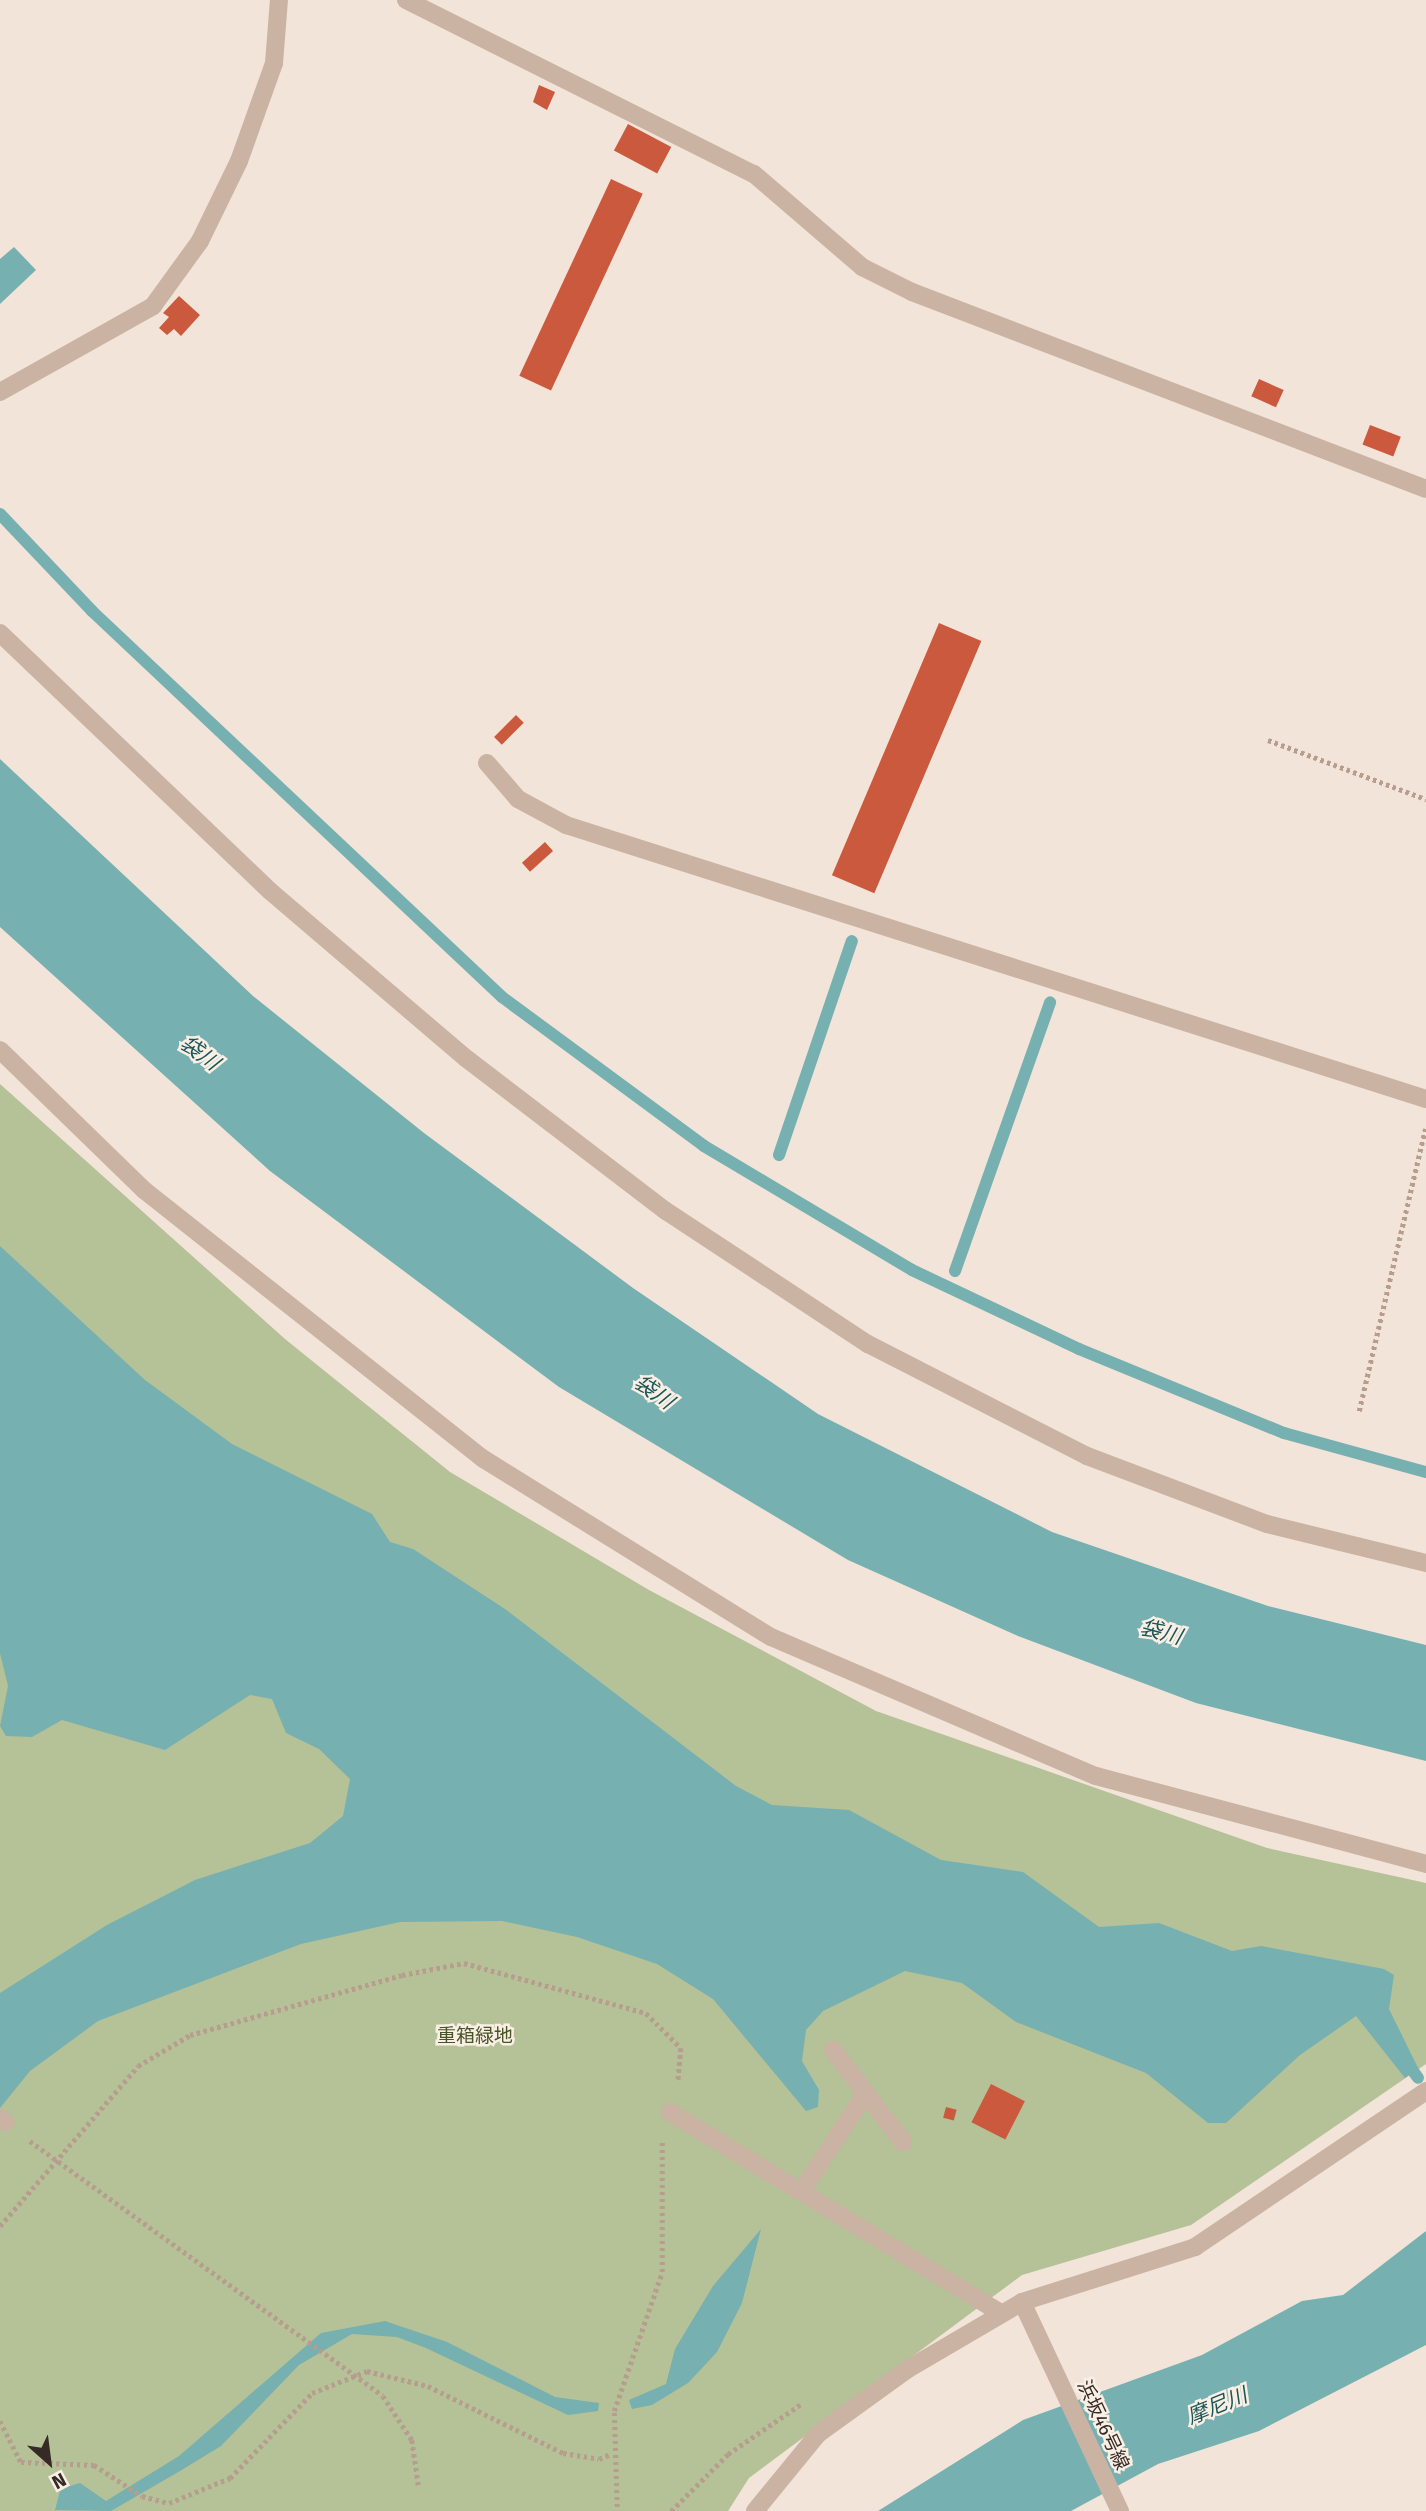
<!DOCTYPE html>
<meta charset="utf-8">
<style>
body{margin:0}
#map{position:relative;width:1426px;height:2511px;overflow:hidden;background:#f2e4d8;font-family:"Fira Sans","Noto Sans JP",sans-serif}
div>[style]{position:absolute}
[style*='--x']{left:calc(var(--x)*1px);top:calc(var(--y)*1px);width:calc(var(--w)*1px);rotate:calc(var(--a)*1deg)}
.green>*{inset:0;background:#b5c197}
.water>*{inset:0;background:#76b0b0}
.stream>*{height:12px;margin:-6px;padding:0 6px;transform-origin:6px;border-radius:6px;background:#76b0b0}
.building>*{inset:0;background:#cb593d;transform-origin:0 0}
.path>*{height:4.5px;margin-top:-2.25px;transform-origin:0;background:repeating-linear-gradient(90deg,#b69d8e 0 3.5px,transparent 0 7px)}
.service>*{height:18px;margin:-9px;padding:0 9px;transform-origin:9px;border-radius:9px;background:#cab3a3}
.pedestrian>*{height:18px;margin:-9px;padding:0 9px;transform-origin:9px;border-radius:9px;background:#cab3a3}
.minor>*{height:18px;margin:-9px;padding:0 9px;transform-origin:9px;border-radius:9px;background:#cab3a3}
span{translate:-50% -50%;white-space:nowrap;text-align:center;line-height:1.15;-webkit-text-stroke:5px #faefe4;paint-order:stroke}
.park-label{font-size:19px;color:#465428}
.street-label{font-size:19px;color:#352a26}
.water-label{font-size:21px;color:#1a5658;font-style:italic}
.north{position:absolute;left:14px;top:2427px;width:70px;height:70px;-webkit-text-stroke:5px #faefe4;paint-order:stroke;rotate:152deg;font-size:19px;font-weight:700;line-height:28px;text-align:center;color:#352a26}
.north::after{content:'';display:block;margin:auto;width:24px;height:32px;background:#352a26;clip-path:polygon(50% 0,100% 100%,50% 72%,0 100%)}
</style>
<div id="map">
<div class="green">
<div style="clip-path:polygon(0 1084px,285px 1339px,450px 1472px,649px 1590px,876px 1711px,1267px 1848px,1426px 1883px,1426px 2064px,1191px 2225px,1022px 2275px,749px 2478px,728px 2511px,0 2511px)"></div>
</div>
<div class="water">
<div style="clip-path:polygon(14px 247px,36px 270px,0 304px,0 259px)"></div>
<div style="clip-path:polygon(0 759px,253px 996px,424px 1133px,633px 1288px,818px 1414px,1052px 1532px,1268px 1606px,1426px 1645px,1426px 1761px,1196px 1703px,1018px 1636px,848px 1560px,559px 1387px,270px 1171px,0 927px)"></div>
<div style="clip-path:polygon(0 1246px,145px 1380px,232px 1444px,372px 1514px,390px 1542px,413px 1549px,505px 1609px,736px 1786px,772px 1805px,849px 1810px,941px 1860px,1023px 1872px,1099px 1927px,1159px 1923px,1232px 1951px,1261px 1946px,1384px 1969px,1394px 1975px,1389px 2009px,1418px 2068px,1405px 2078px,1356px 2016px,1300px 2055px,1226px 2123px,1208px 2123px,1146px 2073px,1016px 2022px,962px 1983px,905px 1971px,823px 2011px,806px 2030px,802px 2061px,819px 2090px,818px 2107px,806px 2111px,713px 1999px,657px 1964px,577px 1937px,502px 1921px,400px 1922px,301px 1944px,98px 2021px,30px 2071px,0 2108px,0 1993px,107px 1925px,195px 1880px,310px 1843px,343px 1816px,350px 1779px,319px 1749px,286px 1733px,272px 1699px,250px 1695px,165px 1750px,62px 1720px,32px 1737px,6px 1736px,0 1726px,8px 1686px,0 1653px)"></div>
<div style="clip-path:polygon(761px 2229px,742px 2303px,717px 2352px,688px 2383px,652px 2405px,632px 2409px,629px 2400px,666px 2384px,675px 2349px,713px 2286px)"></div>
<div style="clip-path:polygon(1426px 2231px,1426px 2345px,1259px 2431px,1158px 2464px,1071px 2511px,878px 2511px,1023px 2420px,1202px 2355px,1302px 2301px,1343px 2295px)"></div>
<div style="clip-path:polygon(385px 2321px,447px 2342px,555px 2397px,599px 2403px,598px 2411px,568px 2415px,426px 2348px,397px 2337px,352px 2334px,299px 2365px,221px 2446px,180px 2471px,111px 2511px,55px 2510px,60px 2491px,70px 2486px,80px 2483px,106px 2501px,179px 2456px,321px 2333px)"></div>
</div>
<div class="stream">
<div style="--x:0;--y:514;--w:134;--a:46.5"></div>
<div style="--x:92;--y:611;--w:563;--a:43.27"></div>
<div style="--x:502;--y:997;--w:251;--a:36.4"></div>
<div style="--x:704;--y:1146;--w:242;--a:30.8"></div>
<div style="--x:912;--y:1270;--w:185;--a:25.3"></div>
<div style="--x:1079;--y:1349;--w:222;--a:22.3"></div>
<div style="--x:1284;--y:1433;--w:147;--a:15.4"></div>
<div style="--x:779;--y:1155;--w:226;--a:-71.2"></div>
<div style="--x:955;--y:1271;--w:285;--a:-70.5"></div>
<div style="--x:1405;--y:2060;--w:22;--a:54"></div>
</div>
<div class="building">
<div style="clip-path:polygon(539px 85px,555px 92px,547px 110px,533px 102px)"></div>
<div style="left:628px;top:124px;width:49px;height:30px;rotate:28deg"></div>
<div style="left:611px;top:179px;width:35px;height:217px;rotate:25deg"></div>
<div style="clip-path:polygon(179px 296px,200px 315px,181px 336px,174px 329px,167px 335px,159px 328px,169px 317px,163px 313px)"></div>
<div style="left:1259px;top:379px;width:27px;height:19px;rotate:24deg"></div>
<div style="left:1370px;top:425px;width:33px;height:21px;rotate:21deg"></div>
<div style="left:939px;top:623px;width:46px;height:274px;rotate:23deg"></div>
<div style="left:516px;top:715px;width:11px;height:31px;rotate:45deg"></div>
<div style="left:545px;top:842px;width:12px;height:31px;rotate:48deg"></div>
<div style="left:991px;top:2084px;width:38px;height:43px;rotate:27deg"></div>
<div style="left:946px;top:2107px;width:11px;height:11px;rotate:15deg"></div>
</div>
<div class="path">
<div style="--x:1268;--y:740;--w:169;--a:20.5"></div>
<div style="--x:1359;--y:1411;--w:290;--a:-76.8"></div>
<div style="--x:30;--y:2141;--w:435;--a:35.8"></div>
<div style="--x:383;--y:2396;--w:53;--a:56.6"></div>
<div style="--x:412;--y:2440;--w:49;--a:81.7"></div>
<div style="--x:0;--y:2226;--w:211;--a:-49.2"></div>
<div style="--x:138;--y:2066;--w:61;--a:-30.8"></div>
<div style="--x:190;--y:2035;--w:220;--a:-15.8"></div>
<div style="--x:402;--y:1975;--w:63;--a:-11"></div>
<div style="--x:464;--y:1963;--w:189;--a:15.4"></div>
<div style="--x:646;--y:2013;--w:49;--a:45"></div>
<div style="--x:681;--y:2048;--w:35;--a:95"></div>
<div style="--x:0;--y:2421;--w:46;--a:62.9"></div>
<div style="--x:21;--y:2462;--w:73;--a:2.4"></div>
<div style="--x:94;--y:2465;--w:57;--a:32.9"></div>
<div style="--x:142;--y:2496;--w:28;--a:15"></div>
<div style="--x:169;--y:2503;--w:66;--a:-22.3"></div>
<div style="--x:230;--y:2478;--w:118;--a:-46"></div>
<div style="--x:312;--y:2393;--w:59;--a:-21.8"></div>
<div style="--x:367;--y:2371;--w:63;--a:13.8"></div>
<div style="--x:428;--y:2386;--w:151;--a:26.4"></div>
<div style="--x:563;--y:2453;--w:36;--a:9"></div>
<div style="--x:599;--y:2459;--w:13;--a:-23"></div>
<div style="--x:617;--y:2507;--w:96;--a:-91.8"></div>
<div style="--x:614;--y:2411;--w:147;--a:-70.9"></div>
<div style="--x:662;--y:2272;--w:130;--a:-90"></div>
<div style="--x:671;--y:2511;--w:81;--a:-45"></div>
<div style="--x:728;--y:2454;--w:88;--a:-34.4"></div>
</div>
<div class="service">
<div style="--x:833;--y:2050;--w:116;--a:52.7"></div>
</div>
<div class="pedestrian">
<div style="--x:0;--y:2118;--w:7;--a:34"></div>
</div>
<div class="minor">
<div style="--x:406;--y:0;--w:389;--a:26.6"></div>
<div style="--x:754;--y:174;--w:143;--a:40.7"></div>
<div style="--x:862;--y:267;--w:56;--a:26.6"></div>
<div style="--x:912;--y:292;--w:550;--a:20.97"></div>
<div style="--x:0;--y:392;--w:176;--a:-29.3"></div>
<div style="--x:153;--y:306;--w:80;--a:-54.1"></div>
<div style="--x:200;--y:241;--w:89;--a:-64"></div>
<div style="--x:239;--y:161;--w:104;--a:-70.3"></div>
<div style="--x:274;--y:63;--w:63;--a:-85.5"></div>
<div style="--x:0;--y:633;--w:373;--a:43.7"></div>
<div style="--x:270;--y:891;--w:259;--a:40.5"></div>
<div style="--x:467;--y:1059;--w:250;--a:37.4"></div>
<div style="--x:666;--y:1211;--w:242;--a:33.4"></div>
<div style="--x:868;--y:1344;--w:246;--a:27.1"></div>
<div style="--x:1087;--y:1456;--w:192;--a:20.7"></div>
<div style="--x:1267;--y:1524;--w:164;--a:13.8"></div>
<div style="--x:487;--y:763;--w:48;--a:49.3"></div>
<div style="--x:518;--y:799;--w:55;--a:28.4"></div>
<div style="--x:566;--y:825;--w:903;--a:17.67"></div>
<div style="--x:0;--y:1050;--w:201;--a:44.2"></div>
<div style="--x:144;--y:1190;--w:431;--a:38.4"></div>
<div style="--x:482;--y:1458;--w:340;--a:31.8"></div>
<div style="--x:771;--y:1637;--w:353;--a:23.2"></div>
<div style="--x:1096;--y:1776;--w:342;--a:14.9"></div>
<div style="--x:670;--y:2112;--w:387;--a:31.3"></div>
<div style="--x:803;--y:2189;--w:115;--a:-56.7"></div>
<div style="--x:1022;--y:2302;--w:231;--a:64.9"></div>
<div style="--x:755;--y:2511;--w:99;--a:-50.7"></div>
<div style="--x:818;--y:2434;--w:111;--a:-35.8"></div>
<div style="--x:908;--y:2369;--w:132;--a:-30.4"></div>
<div style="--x:1022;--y:2302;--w:182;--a:-17.6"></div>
<div style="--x:1195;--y:2247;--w:279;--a:-34"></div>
</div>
<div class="park-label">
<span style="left:475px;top:2036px">重箱緑地</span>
</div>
<div class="street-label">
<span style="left:1103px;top:2425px;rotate:65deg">浜坂46号線</span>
</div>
<div class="water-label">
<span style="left:200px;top:1053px;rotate:37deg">袋川</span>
<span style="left:654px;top:1392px;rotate:36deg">袋川</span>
<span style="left:1161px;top:1632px;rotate:15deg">袋川</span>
<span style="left:1217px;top:2406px;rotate:-22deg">摩尼川</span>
</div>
<div class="north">N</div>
</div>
